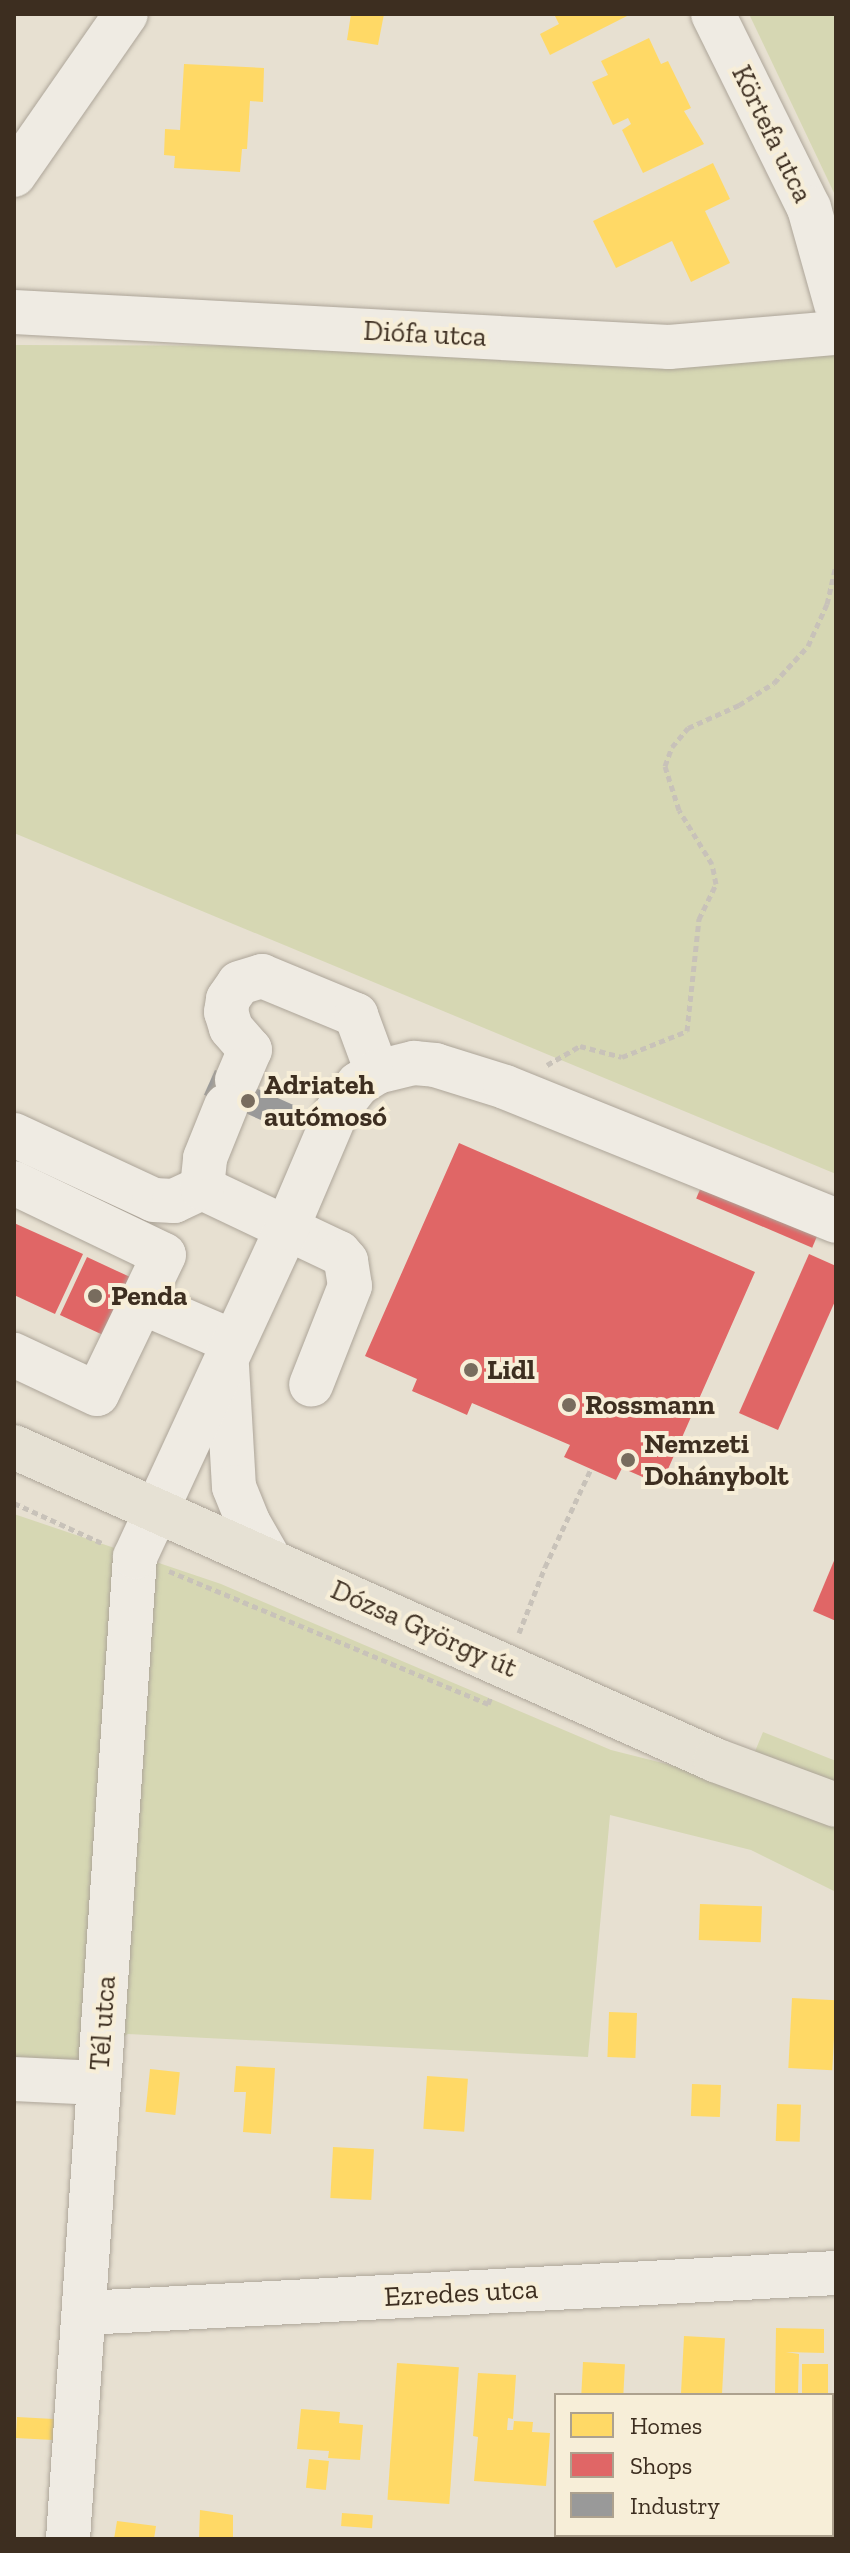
<!DOCTYPE html>
<meta charset="utf-8">
<style>
body{margin:0}
#map{position:relative;width:850px;height:2553px;overflow:hidden;background:#e7e0d1;font-family:"Zilla Slab",serif}
div>[style]{position:absolute}
[style*='--x']{left:calc(var(--x)*1px);top:calc(var(--y)*1px);width:calc(var(--w)*1px);rotate:calc(var(--a)*1deg)}
.green>*{inset:0;background:#d6d7b3}
.homes>*{inset:0;background:#ffd966;transform-origin:0 0}
.shops>*{inset:0;background:#e06666;transform-origin:0 0}
.industry>*{inset:0;background:#999;transform-origin:0 0}
.path>*{height:5px;margin-top:-2.5px;transform-origin:0;background:repeating-linear-gradient(90deg,#c8c2b9 0 6px,transparent 0 10px)}
.roads{filter:drop-shadow(0 0 2px #ada599) drop-shadow(0 0 2px #ada599)}
.minor>*{height:44px;margin:-22px;padding:0 22px;transform-origin:22px;border-radius:22px;background:#efebe3}
.major>*{height:44px;margin:-22px;padding:0 22px;transform-origin:22px;border-radius:22px;background:#e6e1d4}
.dots>*{width:22px;height:22px;translate:-50% -50%;box-sizing:border-box;border:4px solid #f7eed8;border-radius:50%}
span{translate:-50% -50%;white-space:nowrap;text-align:center;line-height:1.15;-webkit-text-stroke:8px #f7eed8;paint-order:stroke}
.street-label{font-size:28px;color:#3d2e20}
.poi-label{font-size:28px;color:#3d2e20;font-weight:700}
.left{translate:0 -50%;text-align:left}
.frame{position:absolute;inset:0;border:16px solid #3d2e20;pointer-events:none}
.legend{position:absolute;left:554px;top:2393px;width:280px;height:144px;box-sizing:border-box;background:#f7eed8;border:2px solid #ada18e;margin:0;padding:10px 14px;list-style:none;font-size:24px;color:#3d2e20}
.legend li{display:flex;align-items:center;gap:16px;height:40px}
.legend b{width:40px;border:2px solid #ada18e}
</style>
<div id="map">
<div class="green">
<div style="clip-path:polygon(749px 14px,836px 14px,836px 197px)"></div>
<div style="clip-path:polygon(836px 333px,836px 1174px,14px 833px,14px 345px,669px 347px)"></div>
<div style="clip-path:polygon(14px 1514px,221px 1584px,611px 1750px,742px 1783px,763px 1732px,836px 1761px,836px 1892px,751px 1850px,610px 1815px,588px 2057px,128px 2034px,59px 2074px,14px 2069px)"></div>
</div>
<div class="homes">
<div style="clip-path:polygon(351px 14px,384px 14px,378px 45px,347px 40px)"></div>
<div style="clip-path:polygon(554px 14px,631px 14px,550px 55px,540px 34px,559px 24px)"></div>
<div style="clip-path:polygon(649px 38px,661px 64px,668px 61px,691px 108px,684px 111px,704px 144px,643px 173px,622px 130px,631px 124px,628px 118px,613px 125px,592px 82px,608px 75px,601px 61px)"></div>
<div style="clip-path:polygon(184px 64px,264px 68px,263px 102px,250px 101px,247px 149px,242px 149px,240px 172px,174px 168px,175px 156px,164px 155px,165px 129px,180px 130px)"></div>
<div style="clip-path:polygon(713px 163px,730px 199px,705px 211px,730px 263px,691px 282px,672px 241px,616px 268px,593px 221px)"></div>
<div style="left:700px;top:1904px;width:62px;height:36px;rotate:2deg"></div>
<div style="left:792px;top:1998px;width:44px;height:70px;rotate:3deg"></div>
<div style="left:609px;top:2012px;width:28px;height:45px;rotate:2deg"></div>
<div style="clip-path:polygon(236px 2066px,275px 2068px,271px 2134px,243px 2132px,246px 2092px,234px 2092px)"></div>
<div style="left:150px;top:2069px;width:30px;height:43px;rotate:6deg"></div>
<div style="left:427px;top:2076px;width:41px;height:53px;rotate:4deg"></div>
<div style="left:692px;top:2084px;width:29px;height:32px;rotate:2deg"></div>
<div style="left:777px;top:2104px;width:24px;height:37px;rotate:2deg"></div>
<div style="left:333px;top:2147px;width:41px;height:51px;rotate:3deg"></div>
<div style="clip-path:polygon(776px 2328px,824px 2329px,824px 2353px,786px 2352px,799px 2354px,798px 2395px,775px 2395px)"></div>
<div style="left:684px;top:2336px;width:41px;height:58px;rotate:3deg"></div>
<div style="left:583px;top:2362px;width:42px;height:33px;rotate:3deg"></div>
<div style="left:397px;top:2363px;width:62px;height:137px;rotate:4deg"></div>
<div style="left:802px;top:2364px;width:26px;height:31px"></div>
<div style="clip-path:polygon(478px 2373px,516px 2375px,513px 2419px,508px 2418px,507px 2430px,513px 2430px,514px 2421px,533px 2422px,532px 2432px,550px 2433px,546px 2486px,474px 2481px,478px 2437px,473px 2436px)"></div>
<div style="clip-path:polygon(301px 2409px,340px 2412px,339px 2423px,363px 2425px,360px 2460px,328px 2458px,329px 2451px,297px 2449px)"></div>
<div style="left:17px;top:2417px;width:37px;height:21px;rotate:3deg"></div>
<div style="left:309px;top:2459px;width:20px;height:29px;rotate:6deg"></div>
<div style="clip-path:polygon(200px 2510px,233px 2515px,233px 2539px,199px 2539px)"></div>
<div style="left:342px;top:2513px;width:31px;height:13px;rotate:4deg"></div>
<div style="clip-path:polygon(117px 2521px,156px 2526px,154px 2539px,114px 2539px)"></div>
</div>
<div class="shops">
<div style="clip-path:polygon(459px 1143px,755px 1272px,661px 1485px,622px 1468px,616px 1480px,591px 1469px,564px 1457px,570px 1445px,472px 1403px,467px 1415px,440px 1403px,412px 1391px,417px 1379px,365px 1356px)"></div>
<div style="left:704px;top:1180px;width:126px;height:20px;rotate:23deg"></div>
<div style="clip-path:polygon(14px 1223px,83px 1254px,55px 1314px,14px 1295px)"></div>
<div style="clip-path:polygon(809px 1254px,836px 1266px,836px 1299px,778px 1430px,739px 1413px)"></div>
<div style="left:87px;top:1257px;width:47px;height:64px;rotate:25deg"></div>
<div style="clip-path:polygon(836px 1556px,836px 1621px,813px 1611px)"></div>
</div>
<div class="industry">
<div style="left:215px;top:1070px;width:87px;height:27px;rotate:24deg"></div>
</div>
<div class="path">
<div style="--x:547;--y:1065;--w:38;--a:-30"></div>
<div style="--x:580;--y:1046;--w:43;--a:14.7"></div>
<div style="--x:622;--y:1057;--w:70;--a:-21.8"></div>
<div style="--x:687;--y:1031;--w:113;--a:-83.9"></div>
<div style="--x:699;--y:919;--w:39;--a:-64"></div>
<div style="--x:716;--y:884;--w:20;--a:-101"></div>
<div style="--x:712;--y:864;--w:63;--a:-121.4"></div>
<div style="--x:679;--y:810;--w:46;--a:-107.7"></div>
<div style="--x:665;--y:766;--w:20;--a:-70"></div>
<div style="--x:672;--y:747;--w:25;--a:-50"></div>
<div style="--x:688;--y:728;--w:56;--a:-24.3"></div>
<div style="--x:739;--y:705;--w:41;--a:-32.2"></div>
<div style="--x:774;--y:683;--w:50;--a:-47.4"></div>
<div style="--x:808;--y:646;--w:46;--a:-65.7"></div>
<div style="--x:827;--y:604;--w:40;--a:-77"></div>
<div style="--x:14;--y:1503;--w:99;--a:24.5"></div>
<div style="--x:169;--y:1571;--w:346;--a:22.6"></div>
<div style="--x:488;--y:1704;--w:8;--a:-67"></div>
<div style="--x:519;--y:1633;--w:71;--a:-68.5"></div>
<div style="--x:545;--y:1567;--w:108;--a:-64.9"></div>
</div>
<div class="roads">
<div class="minor">
<div style="--x:713;--y:14;--w:216;--a:63.7"></div>
<div style="--x:809;--y:208;--w:100;--a:74.3"></div>
<div style="--x:14;--y:175;--w:196;--a:-55.2"></div>
<div style="--x:14;--y:312;--w:656;--a:3.06"></div>
<div style="--x:669;--y:347;--w:168;--a:-4.8"></div>
<div style="--x:237;--y:1080;--w:33;--a:-67"></div>
<div style="--x:250;--y:1050;--w:29;--a:-131"></div>
<div style="--x:231;--y:1028;--w:17;--a:-107"></div>
<div style="--x:226;--y:1012;--w:13;--a:-81"></div>
<div style="--x:228;--y:999;--w:19;--a:-55"></div>
<div style="--x:239;--y:983;--w:24;--a:-17"></div>
<div style="--x:262;--y:976;--w:102;--a:22.5"></div>
<div style="--x:356;--y:1015;--w:61;--a:69.8"></div>
<div style="--x:14;--y:1135;--w:154;--a:24.9"></div>
<div style="--x:154;--y:1200;--w:20;--a:3"></div>
<div style="--x:174;--y:1201;--w:31;--a:-25"></div>
<div style="--x:14;--y:1183;--w:166;--a:25.6"></div>
<div style="--x:164;--y:1255;--w:154;--a:115.7"></div>
<div style="--x:97;--y:1394;--w:92;--a:-154.8"></div>
<div style="--x:202;--y:1188;--w:152;--a:25.4"></div>
<div style="--x:339;--y:1253;--w:11;--a:49"></div>
<div style="--x:346;--y:1261;--w:25;--a:81"></div>
<div style="--x:350;--y:1286;--w:106;--a:111.5"></div>
<div style="--x:202;--y:1188;--w:30;--a:-84"></div>
<div style="--x:205;--y:1158;--w:56;--a:-68"></div>
<div style="--x:141;--y:1302;--w:101;--a:23.3"></div>
<div style="--x:227;--y:1366;--w:121;--a:86.7"></div>
<div style="--x:234;--y:1487;--w:38;--a:68"></div>
<div style="--x:248;--y:1522;--w:46;--a:60.1"></div>
<div style="--x:14;--y:2079;--w:85;--a:2.7"></div>
<div style="--x:85;--y:2313;--w:752;--a:-3.05"></div>
<div style="--x:68;--y:2539;--w:984;--a:-86.1"></div>
<div style="--x:135;--y:1557;--w:362;--a:-65.2"></div>
<div style="--x:287;--y:1228;--w:127;--a:-66.9"></div>
<div style="--x:337;--y:1111;--w:34;--a:-52"></div>
<div style="--x:358;--y:1084;--w:22;--a:-32"></div>
<div style="--x:377;--y:1072;--w:38;--a:-14"></div>
<div style="--x:414;--y:1063;--w:21;--a:5"></div>
<div style="--x:435;--y:1065;--w:73;--a:17.4"></div>
<div style="--x:505;--y:1087;--w:357;--a:22"></div>
</div>
<div class="major">
<div style="--x:14;--y:1447;--w:768;--a:24.06"></div>
<div style="--x:715;--y:1760;--w:129;--a:20.4"></div>
</div>
</div>
<div class="dots">
<div style="left:248px;top:1101px;background:#786c5e"></div>
<div style="left:95px;top:1296px;background:#786c5e"></div>
<div style="left:471px;top:1370px;background:#786c5e"></div>
<div style="left:569px;top:1405px;background:#786c5e"></div>
<div style="left:628px;top:1460px;background:#786c5e"></div>
</div>
<div class="street-label">
<span style="left:772px;top:134px;rotate:64deg">Körtefa utca</span>
<span style="left:425px;top:334px;rotate:3deg">Diófa utca</span>
<span style="left:424px;top:1629px;rotate:24deg">Dózsa György út</span>
<span style="left:103px;top:2023px;rotate:-86deg">Tél utca</span>
<span style="left:461px;top:2293px;rotate:-3deg">Ezredes utca</span>
</div>
<div class="poi-label">
<span class="left" style="left:264px;top:1101px">Adriateh<br>autómosó</span>
<span class="left" style="left:111px;top:1296px">Penda</span>
<span class="left" style="left:487px;top:1370px">Lidl</span>
<span class="left" style="left:585px;top:1405px">Rossmann</span>
<span class="left" style="left:644px;top:1460px">Nemzeti<br>Dohánybolt</span>
</div>
<div class="frame"></div>
<ul class="legend">
<li><b style="height:22px;background:#ffd966"></b>Homes</li>
<li><b style="height:22px;background:#e06666"></b>Shops</li>
<li><b style="height:22px;background:#999"></b>Industry</li>
</ul>
</div>
